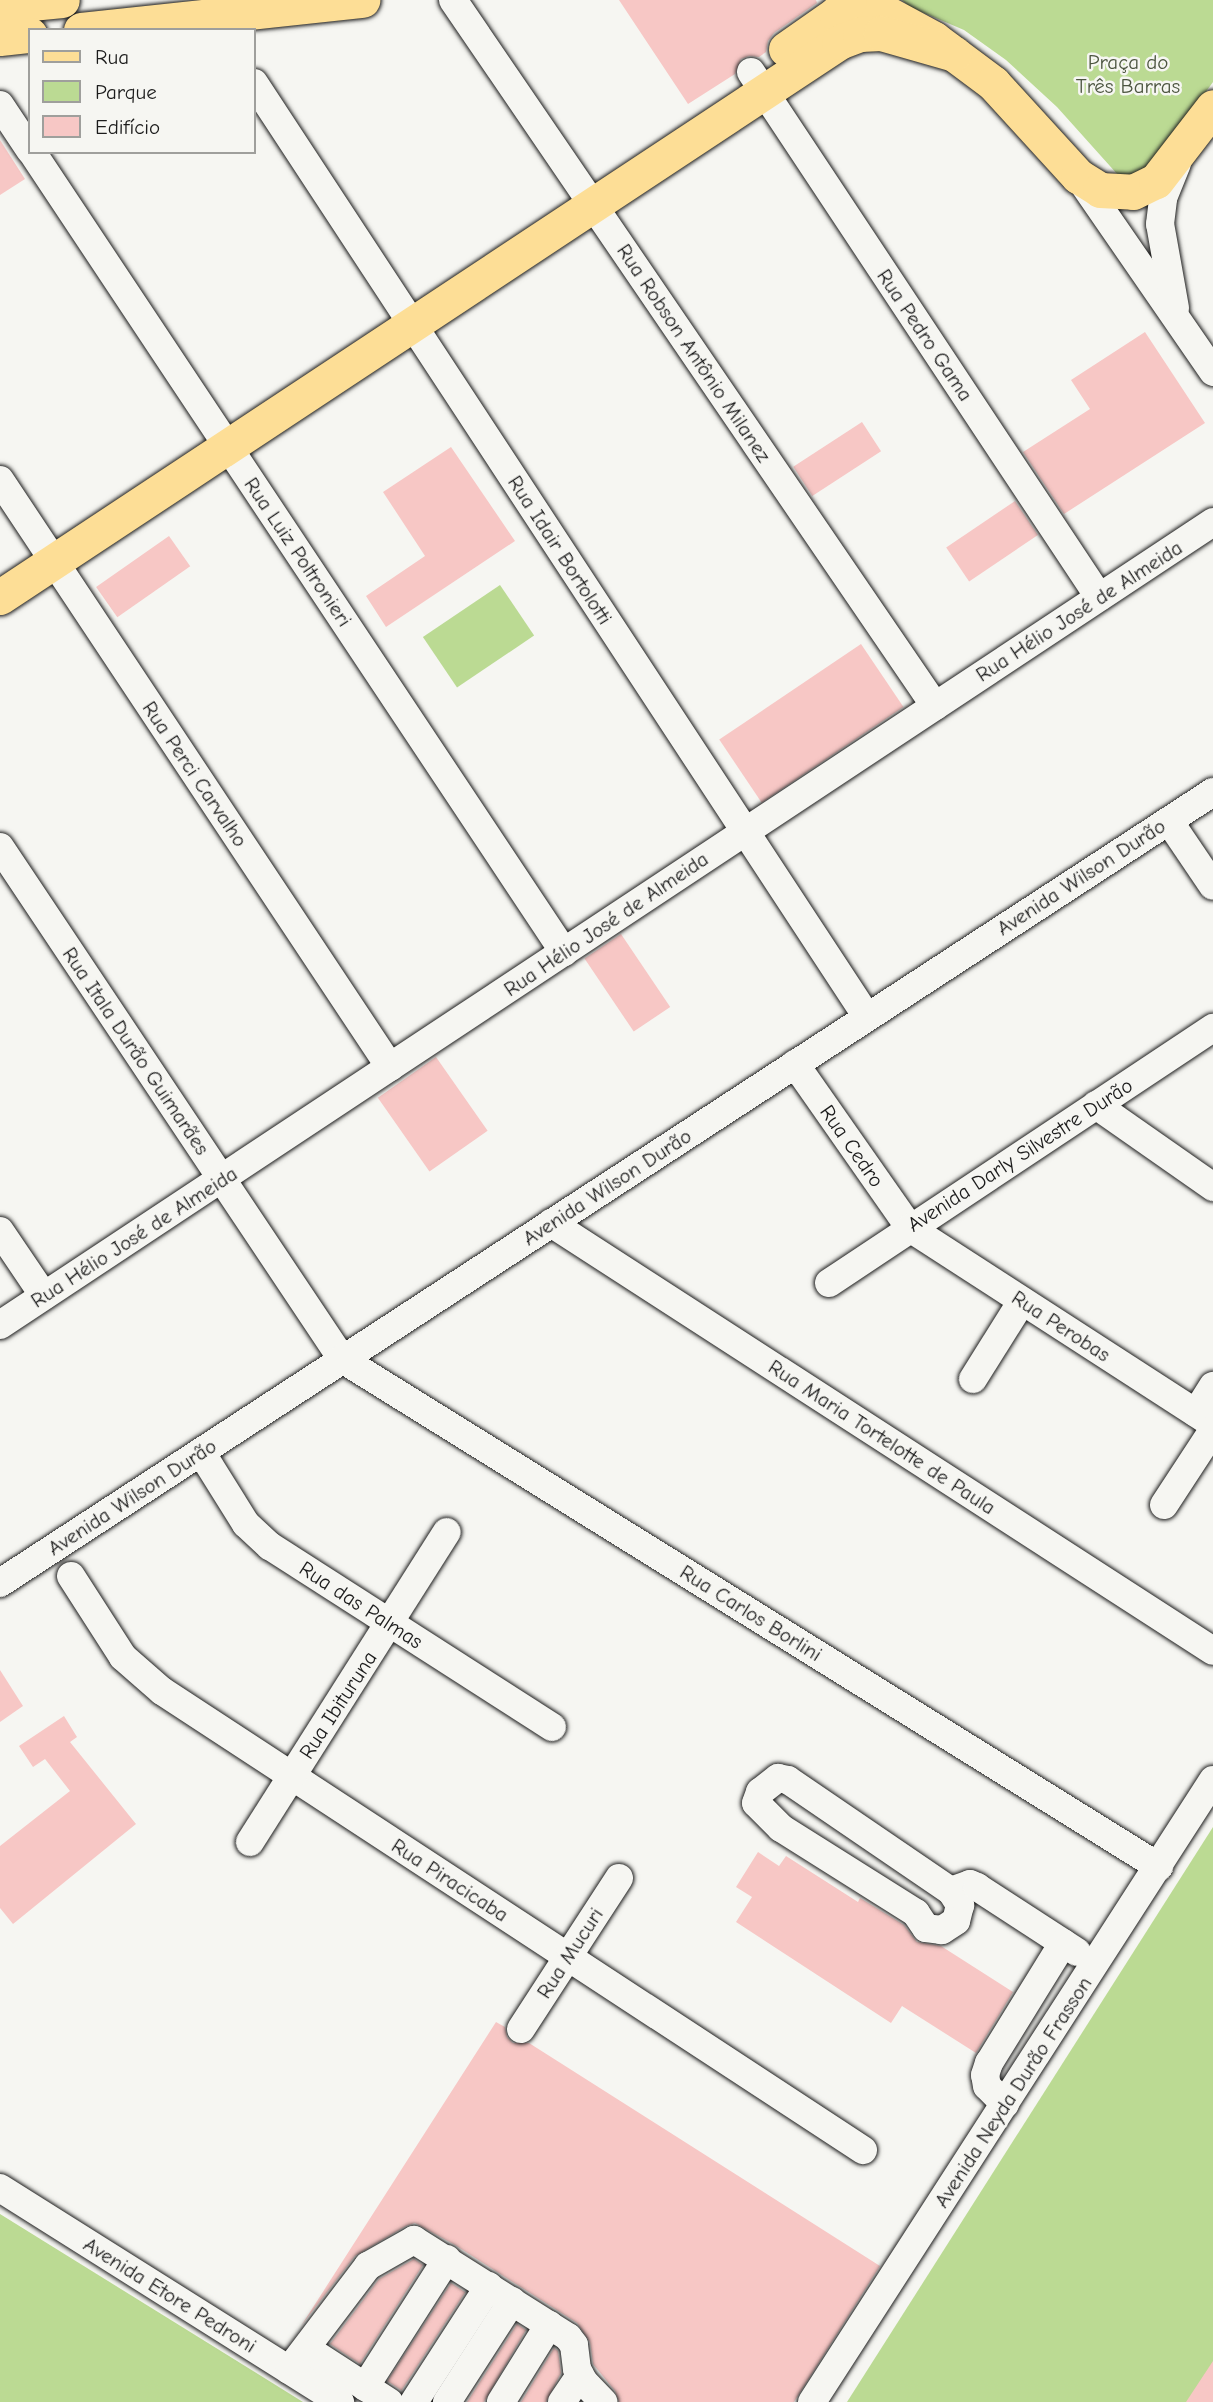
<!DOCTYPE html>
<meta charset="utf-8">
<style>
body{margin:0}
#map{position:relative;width:1213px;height:2402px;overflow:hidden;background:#f6f6f2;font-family:"Comic Neue",sans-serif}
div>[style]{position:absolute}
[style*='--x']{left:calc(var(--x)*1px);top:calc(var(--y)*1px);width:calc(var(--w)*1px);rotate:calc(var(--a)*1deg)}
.green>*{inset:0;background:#bbda93;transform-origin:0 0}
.building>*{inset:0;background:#f7c7c5;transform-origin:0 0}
.roads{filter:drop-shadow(0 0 2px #1c1c1c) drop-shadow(0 0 2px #1c1c1c)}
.minor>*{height:28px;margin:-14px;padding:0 14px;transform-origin:14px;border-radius:14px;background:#f6f6f2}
.major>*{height:35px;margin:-17.5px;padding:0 17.5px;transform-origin:17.5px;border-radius:17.5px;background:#fdde96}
span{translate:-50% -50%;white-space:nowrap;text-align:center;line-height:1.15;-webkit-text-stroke:5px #f6f6f2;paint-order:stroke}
.park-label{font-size:21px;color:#4c5540}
.street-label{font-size:21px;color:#1c1c1c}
.legend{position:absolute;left:28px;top:28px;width:228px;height:126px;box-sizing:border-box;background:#f6f6f2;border:2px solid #9f9f9c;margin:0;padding:9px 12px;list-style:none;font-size:21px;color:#1c1c1c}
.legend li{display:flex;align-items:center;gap:14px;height:35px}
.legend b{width:35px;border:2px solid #9f9f9c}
</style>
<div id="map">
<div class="green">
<div style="clip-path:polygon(902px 0,1213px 0,1213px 82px,1145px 175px,1118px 175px,1057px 107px,1006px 60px,964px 30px,910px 7px)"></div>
<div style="left:500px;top:585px;width:61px;height:93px;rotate:56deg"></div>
<div style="clip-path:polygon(1213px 1827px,1213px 2402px,847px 2402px)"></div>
<div style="clip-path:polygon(0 2214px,303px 2402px,0 2402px)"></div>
</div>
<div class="building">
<div style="clip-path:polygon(619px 0,816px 0,817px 3px,774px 33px,768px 41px,766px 52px,759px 57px,749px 56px,741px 59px,735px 74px,688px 104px)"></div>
<div style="clip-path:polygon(0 140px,25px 179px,0 195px)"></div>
<div style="clip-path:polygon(1145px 332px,1205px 423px,1064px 514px,1023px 452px,1090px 409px,1071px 380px)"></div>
<div style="left:862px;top:422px;width:35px;height:82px;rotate:57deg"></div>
<div style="clip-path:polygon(451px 447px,515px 541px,386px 627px,366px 596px,425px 556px,383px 492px)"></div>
<div style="left:1015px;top:501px;width:41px;height:83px;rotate:56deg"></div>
<div style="left:169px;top:536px;width:37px;height:89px;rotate:55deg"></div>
<div style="left:861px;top:644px;width:76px;height:171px;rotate:56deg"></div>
<div style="left:621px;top:934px;width:88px;height:44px;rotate:56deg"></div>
<div style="left:436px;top:1057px;width:90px;height:71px;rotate:55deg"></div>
<div style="clip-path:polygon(0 1670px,23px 1706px,0 1722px)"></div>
<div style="clip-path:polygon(64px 1716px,77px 1737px,70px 1742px,136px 1824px,13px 1924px,0 1908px,0 1846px,70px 1791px,45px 1759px,33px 1767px,19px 1746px)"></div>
<div style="clip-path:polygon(758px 1852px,779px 1866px,786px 1856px,858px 1902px,860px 1898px,904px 1925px,917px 1942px,941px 1946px,1013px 1992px,976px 2053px,902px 2006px,891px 2023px,736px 1922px,752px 1897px,736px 1887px)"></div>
<div style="clip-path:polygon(496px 2022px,505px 2027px,507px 2037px,513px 2043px,529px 2043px,880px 2266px,794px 2402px,619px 2402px,615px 2391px,593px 2364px,590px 2342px,577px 2323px,455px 2245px,415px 2223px,406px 2226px,355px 2256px,301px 2326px)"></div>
<div style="clip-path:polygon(414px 2259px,423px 2265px,360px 2364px,330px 2344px,379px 2279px)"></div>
<div style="left:451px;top:2283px;width:17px;height:117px;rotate:33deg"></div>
<div style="clip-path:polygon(517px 2324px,526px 2330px,484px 2402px,467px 2402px)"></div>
<div style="clip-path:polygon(554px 2348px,558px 2351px,561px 2373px,546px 2402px,521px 2402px)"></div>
<div style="clip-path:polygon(1213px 2361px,1213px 2402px,1186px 2402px)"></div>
</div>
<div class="roads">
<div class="minor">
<div style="--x:453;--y:0;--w:855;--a:55.68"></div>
<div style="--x:751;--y:72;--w:630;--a:56.46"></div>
<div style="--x:254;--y:83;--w:1117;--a:56.72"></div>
<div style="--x:0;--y:105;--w:54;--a:56.3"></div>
<div style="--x:32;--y:152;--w:961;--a:56.38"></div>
<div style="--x:1078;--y:176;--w:238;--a:55.4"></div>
<div style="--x:1175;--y:308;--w:85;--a:-100.1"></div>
<div style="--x:1160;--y:224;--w:26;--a:-83"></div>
<div style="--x:1163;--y:198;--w:37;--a:-68"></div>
<div style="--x:0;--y:480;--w:705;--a:56.4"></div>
<div style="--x:1169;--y:821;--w:78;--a:55.9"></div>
<div style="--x:0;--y:847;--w:616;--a:56.26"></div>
<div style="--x:342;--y:1359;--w:962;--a:31.87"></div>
<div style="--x:795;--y:1064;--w:200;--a:55"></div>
<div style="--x:910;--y:1228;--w:361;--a:32.9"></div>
<div style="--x:1096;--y:1105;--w:143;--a:35"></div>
<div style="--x:551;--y:1223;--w:788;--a:32.88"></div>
<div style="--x:0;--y:1231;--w:78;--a:55.9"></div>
<div style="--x:829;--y:1283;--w:461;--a:-33.6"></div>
<div style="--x:0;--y:1325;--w:1455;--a:-33.5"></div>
<div style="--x:973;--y:1379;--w:92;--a:-57.9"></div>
<div style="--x:1196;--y:1413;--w:32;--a:-58"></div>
<div style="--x:201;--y:1452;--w:85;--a:58"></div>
<div style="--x:246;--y:1524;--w:33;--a:43"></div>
<div style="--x:270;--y:1546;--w:335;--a:32.7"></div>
<div style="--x:1164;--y:1505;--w:90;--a:-56.8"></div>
<div style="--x:71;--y:1576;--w:96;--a:57.3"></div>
<div style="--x:123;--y:1657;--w:52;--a:41.1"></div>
<div style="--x:162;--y:1691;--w:838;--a:33.22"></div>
<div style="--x:0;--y:1583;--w:1448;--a:-33.11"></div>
<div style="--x:778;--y:1778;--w:10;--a:11"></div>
<div style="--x:788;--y:1780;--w:197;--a:34.3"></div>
<div style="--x:951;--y:1891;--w:17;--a:57"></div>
<div style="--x:960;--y:1905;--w:16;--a:104"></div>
<div style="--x:956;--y:1921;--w:17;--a:147"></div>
<div style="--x:942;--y:1930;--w:16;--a:-173"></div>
<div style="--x:926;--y:1928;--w:18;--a:-124"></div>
<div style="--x:916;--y:1913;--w:160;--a:-147.8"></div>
<div style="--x:781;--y:1828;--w:35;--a:-135"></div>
<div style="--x:756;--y:1803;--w:12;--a:-70"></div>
<div style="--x:760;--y:1792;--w:23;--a:-38"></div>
<div style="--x:250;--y:1842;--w:367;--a:-57.6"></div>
<div style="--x:951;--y:1891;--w:20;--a:-20"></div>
<div style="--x:970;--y:1884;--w:8;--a:23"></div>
<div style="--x:977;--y:1887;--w:119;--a:33"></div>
<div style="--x:521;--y:2029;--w:180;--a:-57"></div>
<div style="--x:1005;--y:2104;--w:25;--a:-135"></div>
<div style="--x:987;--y:2086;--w:11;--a:-100"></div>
<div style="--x:985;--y:2075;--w:13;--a:-72"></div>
<div style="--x:989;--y:2063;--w:141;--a:-58.3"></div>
<div style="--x:0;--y:2188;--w:402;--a:32.2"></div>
<div style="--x:307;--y:2349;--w:98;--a:32.9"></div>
<div style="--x:289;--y:2370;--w:131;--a:-52.8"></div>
<div style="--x:368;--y:2266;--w:53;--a:-29.5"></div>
<div style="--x:414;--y:2240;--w:182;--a:32.2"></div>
<div style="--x:568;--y:2337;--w:10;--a:53"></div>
<div style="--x:574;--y:2345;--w:24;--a:83"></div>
<div style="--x:577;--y:2369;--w:15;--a:62"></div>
<div style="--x:584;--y:2382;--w:28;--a:46"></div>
<div style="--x:365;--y:2387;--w:152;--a:-57.4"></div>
<div style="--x:414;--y:2402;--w:138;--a:-57.1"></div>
<div style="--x:447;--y:2402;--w:120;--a:-57.2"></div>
<div style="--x:501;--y:2402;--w:91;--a:-58.1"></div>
<div style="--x:562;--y:2402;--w:32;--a:-56"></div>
<div style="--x:812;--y:2402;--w:740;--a:-57.19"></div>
</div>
<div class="major">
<div style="--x:862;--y:0;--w:82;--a:28.4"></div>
<div style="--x:934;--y:39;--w:74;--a:36.7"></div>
<div style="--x:993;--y:83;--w:126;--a:47.6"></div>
<div style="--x:1078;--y:176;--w:26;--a:32"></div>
<div style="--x:1100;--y:190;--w:33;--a:3"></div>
<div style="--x:1133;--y:192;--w:25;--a:-26"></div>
<div style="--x:1156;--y:181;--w:93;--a:-52.4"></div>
<div style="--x:0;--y:6;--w:62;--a:-5.5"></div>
<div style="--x:81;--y:30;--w:283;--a:-6.1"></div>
<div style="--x:0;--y:38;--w:30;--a:-6"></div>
<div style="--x:786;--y:49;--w:61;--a:-35"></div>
<div style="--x:836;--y:14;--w:19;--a:-47"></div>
<div style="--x:0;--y:597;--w:1006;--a:-33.48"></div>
<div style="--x:839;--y:42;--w:22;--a:-21"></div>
<div style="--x:860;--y:34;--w:21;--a:-3"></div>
<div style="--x:881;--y:33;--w:76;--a:16"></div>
</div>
</div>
<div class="park-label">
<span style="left:1128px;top:74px">Praça do<br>Três Barras</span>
</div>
<div class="street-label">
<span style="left:925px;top:335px;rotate:56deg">Rua Pedro Gama</span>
<span style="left:694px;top:353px;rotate:56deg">Rua Robson Antônio Milanez</span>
<span style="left:560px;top:550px;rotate:57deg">Rua Idair Bortolotti</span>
<span style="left:298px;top:552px;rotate:56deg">Rua Luiz Poltronieri</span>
<span style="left:1079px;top:611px;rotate:-33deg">Rua Hélio José de Almeida</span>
<span style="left:195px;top:774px;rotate:56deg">Rua Perci Carvalho</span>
<span style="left:1081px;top:877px;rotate:-33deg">Avenida Wilson Durão</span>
<span style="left:606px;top:924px;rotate:-34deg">Rua Hélio José de Almeida</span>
<span style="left:136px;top:1051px;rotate:56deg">Rua Itala Durão Guimarães</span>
<span style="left:852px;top:1146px;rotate:55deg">Rua Cedro</span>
<span style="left:1020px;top:1155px;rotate:-33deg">Avenida Darly Silvestre Durão</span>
<span style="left:607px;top:1187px;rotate:-33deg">Avenida Wilson Durão</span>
<span style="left:134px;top:1237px;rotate:-33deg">Rua Hélio José de Almeida</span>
<span style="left:1061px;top:1326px;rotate:33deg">Rua Perobas</span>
<span style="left:882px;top:1437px;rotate:33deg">Rua Maria Tortelotte de Paula</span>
<span style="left:132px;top:1497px;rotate:-33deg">Avenida Wilson Durão</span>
<span style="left:361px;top:1605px;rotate:33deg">Rua das Palmas</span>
<span style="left:751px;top:1613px;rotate:32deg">Rua Carlos Borlini</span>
<span style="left:338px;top:1705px;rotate:-57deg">Rua Ibituruna</span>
<span style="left:450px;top:1880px;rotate:33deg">Rua Piracicaba</span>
<span style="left:570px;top:1953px;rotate:-57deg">Rua Mucuri</span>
<span style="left:1013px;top:2092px;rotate:-57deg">Avenida Neyda Durão Frasson</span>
<span style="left:170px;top:2295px;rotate:32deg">Avenida Etore Pedroni</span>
</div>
<ul class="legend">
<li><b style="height:9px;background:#fdde96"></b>Rua</li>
<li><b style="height:19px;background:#bbda93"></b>Parque</li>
<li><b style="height:19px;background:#f7c7c5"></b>Edifício</li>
</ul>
</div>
